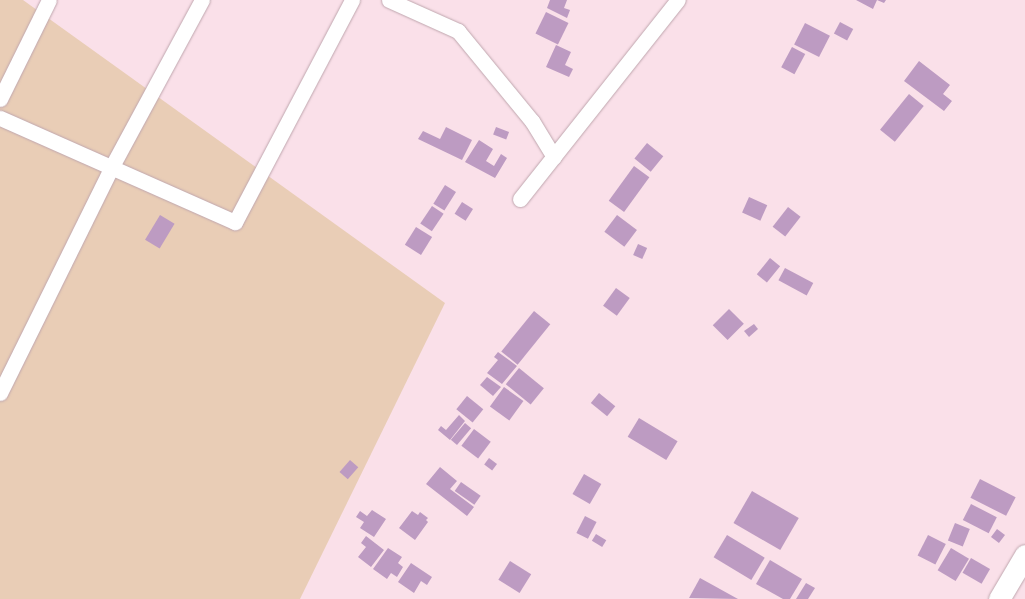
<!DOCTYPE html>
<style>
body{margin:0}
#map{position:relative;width:1025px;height:599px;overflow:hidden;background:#fae0e9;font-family:Poppins,sans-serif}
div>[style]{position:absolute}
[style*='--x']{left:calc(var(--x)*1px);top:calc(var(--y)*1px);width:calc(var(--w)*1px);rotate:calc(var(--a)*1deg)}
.green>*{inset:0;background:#e9cdb6}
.building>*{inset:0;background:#bd9bc2;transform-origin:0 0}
.roads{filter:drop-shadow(0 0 1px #bfa6ae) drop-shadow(0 0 1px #bfa6ae)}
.street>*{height:15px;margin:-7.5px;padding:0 7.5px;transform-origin:7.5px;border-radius:7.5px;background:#fff}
.secondary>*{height:21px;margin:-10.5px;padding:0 10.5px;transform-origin:10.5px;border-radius:10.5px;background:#fff}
span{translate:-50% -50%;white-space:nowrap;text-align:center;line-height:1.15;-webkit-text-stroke:5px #fae0e9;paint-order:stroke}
</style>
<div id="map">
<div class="green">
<div style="clip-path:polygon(0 0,23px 0,445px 303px,300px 599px,0 599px)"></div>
</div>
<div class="building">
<div style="clip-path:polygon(550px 0,567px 0,564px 8px,570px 10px,567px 18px,547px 8px)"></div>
<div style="clip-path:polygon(856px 0,886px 0,884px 3px,877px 0,873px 9px)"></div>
<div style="left:546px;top:12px;width:25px;height:24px;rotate:26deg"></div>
<div style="left:840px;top:22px;width:15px;height:13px;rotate:28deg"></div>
<div style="left:805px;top:23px;width:28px;height:24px;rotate:27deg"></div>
<div style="clip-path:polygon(556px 45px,571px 52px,565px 65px,573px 69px,569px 77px,546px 67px)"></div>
<div style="left:792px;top:47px;width:15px;height:23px;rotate:28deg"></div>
<div style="clip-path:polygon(919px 61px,950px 85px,943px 94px,952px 101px,944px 111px,904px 81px)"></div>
<div style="left:909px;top:94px;width:19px;height:46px;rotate:39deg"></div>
<div style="clip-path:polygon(446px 127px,472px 140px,462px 160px,418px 139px,423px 131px,440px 139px)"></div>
<div style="left:496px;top:127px;width:14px;height:8px;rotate:21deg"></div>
<div style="clip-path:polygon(479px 140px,493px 149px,486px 161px,494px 166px,501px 154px,507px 158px,495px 178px,465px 162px)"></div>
<div style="left:647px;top:143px;width:21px;height:20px;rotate:39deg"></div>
<div style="left:634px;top:166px;width:19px;height:43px;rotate:36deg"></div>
<div style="left:445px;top:185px;width:13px;height:22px;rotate:32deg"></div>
<div style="left:749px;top:197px;width:20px;height:17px;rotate:24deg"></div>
<div style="left:462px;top:202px;width:13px;height:14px;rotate:32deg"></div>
<div style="left:432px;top:206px;width:14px;height:21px;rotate:34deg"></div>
<div style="left:788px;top:207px;width:16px;height:25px;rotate:38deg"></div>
<div style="left:160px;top:215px;width:17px;height:29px;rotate:31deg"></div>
<div style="left:617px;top:215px;width:25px;height:21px;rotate:37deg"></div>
<div style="left:416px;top:227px;width:19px;height:21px;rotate:32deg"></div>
<div style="left:638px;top:244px;width:10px;height:12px;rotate:24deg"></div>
<div style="left:770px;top:258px;width:13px;height:21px;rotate:39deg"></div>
<div style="left:785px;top:268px;width:32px;height:14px;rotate:28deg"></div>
<div style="left:616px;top:288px;width:17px;height:22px;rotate:36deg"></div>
<div style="left:729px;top:309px;width:21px;height:23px;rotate:45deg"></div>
<div style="left:534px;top:311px;width:21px;height:52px;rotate:39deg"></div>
<div style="clip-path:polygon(754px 324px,758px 329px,749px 337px,744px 331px)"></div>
<div style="clip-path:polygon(498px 352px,517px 366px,502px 384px,487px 373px,498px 360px,494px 357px)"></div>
<div style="left:519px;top:368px;width:32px;height:21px;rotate:39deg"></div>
<div style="clip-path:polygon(487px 377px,501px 387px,493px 396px,480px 385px)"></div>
<div style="left:504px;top:387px;width:24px;height:24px;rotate:36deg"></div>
<div style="left:599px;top:393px;width:21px;height:13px;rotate:39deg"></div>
<div style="left:467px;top:396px;width:21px;height:17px;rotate:39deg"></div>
<div style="clip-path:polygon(459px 415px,465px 421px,450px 440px,438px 430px,441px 426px,446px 430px)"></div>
<div style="left:639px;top:418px;width:45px;height:22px;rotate:31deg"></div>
<div style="left:465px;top:423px;width:8px;height:22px;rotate:40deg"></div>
<div style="left:474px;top:429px;width:21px;height:21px;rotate:37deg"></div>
<div style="left:489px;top:458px;width:10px;height:8px;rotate:37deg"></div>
<div style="left:350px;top:460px;width:11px;height:16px;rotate:41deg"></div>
<div style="clip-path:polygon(440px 467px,457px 481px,450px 489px,474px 507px,467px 516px,426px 484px)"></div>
<div style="left:584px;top:474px;width:20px;height:23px;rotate:30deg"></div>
<div style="left:980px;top:479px;width:40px;height:21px;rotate:27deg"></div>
<div style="left:461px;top:482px;width:24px;height:11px;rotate:35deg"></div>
<div style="left:752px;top:491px;width:54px;height:37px;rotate:30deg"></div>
<div style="left:971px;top:504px;width:29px;height:18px;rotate:27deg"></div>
<div style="clip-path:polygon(372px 510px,386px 519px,374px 537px,360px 528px,364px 522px,356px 517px,360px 511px,367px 516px)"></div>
<div style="clip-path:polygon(412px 511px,418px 515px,420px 512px,428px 518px,426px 520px,428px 522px,415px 540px,399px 528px)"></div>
<div style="left:585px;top:516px;width:13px;height:19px;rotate:27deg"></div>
<div style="left:955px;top:523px;width:16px;height:19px;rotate:22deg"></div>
<div style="left:997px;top:529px;width:10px;height:10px;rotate:37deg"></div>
<div style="left:596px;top:534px;width:12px;height:8px;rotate:31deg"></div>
<div style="left:727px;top:535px;width:44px;height:26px;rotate:31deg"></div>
<div style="left:928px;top:535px;width:20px;height:23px;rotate:27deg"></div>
<div style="clip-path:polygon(366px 536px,384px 550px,371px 567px,358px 557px,366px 547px,361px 543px)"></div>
<div style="clip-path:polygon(388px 548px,402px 557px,398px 563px,403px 567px,397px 577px,391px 573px,387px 579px,373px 569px)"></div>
<div style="left:951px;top:548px;width:21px;height:26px;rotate:31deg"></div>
<div style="left:971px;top:558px;width:22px;height:17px;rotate:30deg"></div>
<div style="clip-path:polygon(770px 560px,802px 579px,790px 599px,783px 599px,756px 584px)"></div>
<div style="left:510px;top:561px;width:25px;height:22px;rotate:32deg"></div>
<div style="clip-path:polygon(411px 563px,432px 577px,427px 585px,421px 581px,414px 593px,398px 582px)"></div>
<div style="clip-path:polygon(700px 578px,738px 599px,689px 598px)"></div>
<div style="clip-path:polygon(806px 583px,815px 588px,808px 599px,796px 599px)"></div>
</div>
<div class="roads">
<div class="street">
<div style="--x:389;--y:0;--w:76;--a:24.2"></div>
<div style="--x:458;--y:31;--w:117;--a:50.6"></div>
<div style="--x:532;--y:121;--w:42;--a:58.6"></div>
<div style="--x:0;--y:99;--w:110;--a:-63.7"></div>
<div style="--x:0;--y:118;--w:257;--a:23.9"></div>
<div style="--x:235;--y:222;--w:251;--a:-62.2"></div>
<div style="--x:520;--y:199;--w:254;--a:-51.6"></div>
<div style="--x:0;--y:393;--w:251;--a:-63.7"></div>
<div style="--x:111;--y:168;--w:191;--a:-61.6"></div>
</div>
<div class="secondary">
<div style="--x:999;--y:599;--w:51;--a:-59.4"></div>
</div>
</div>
</div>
